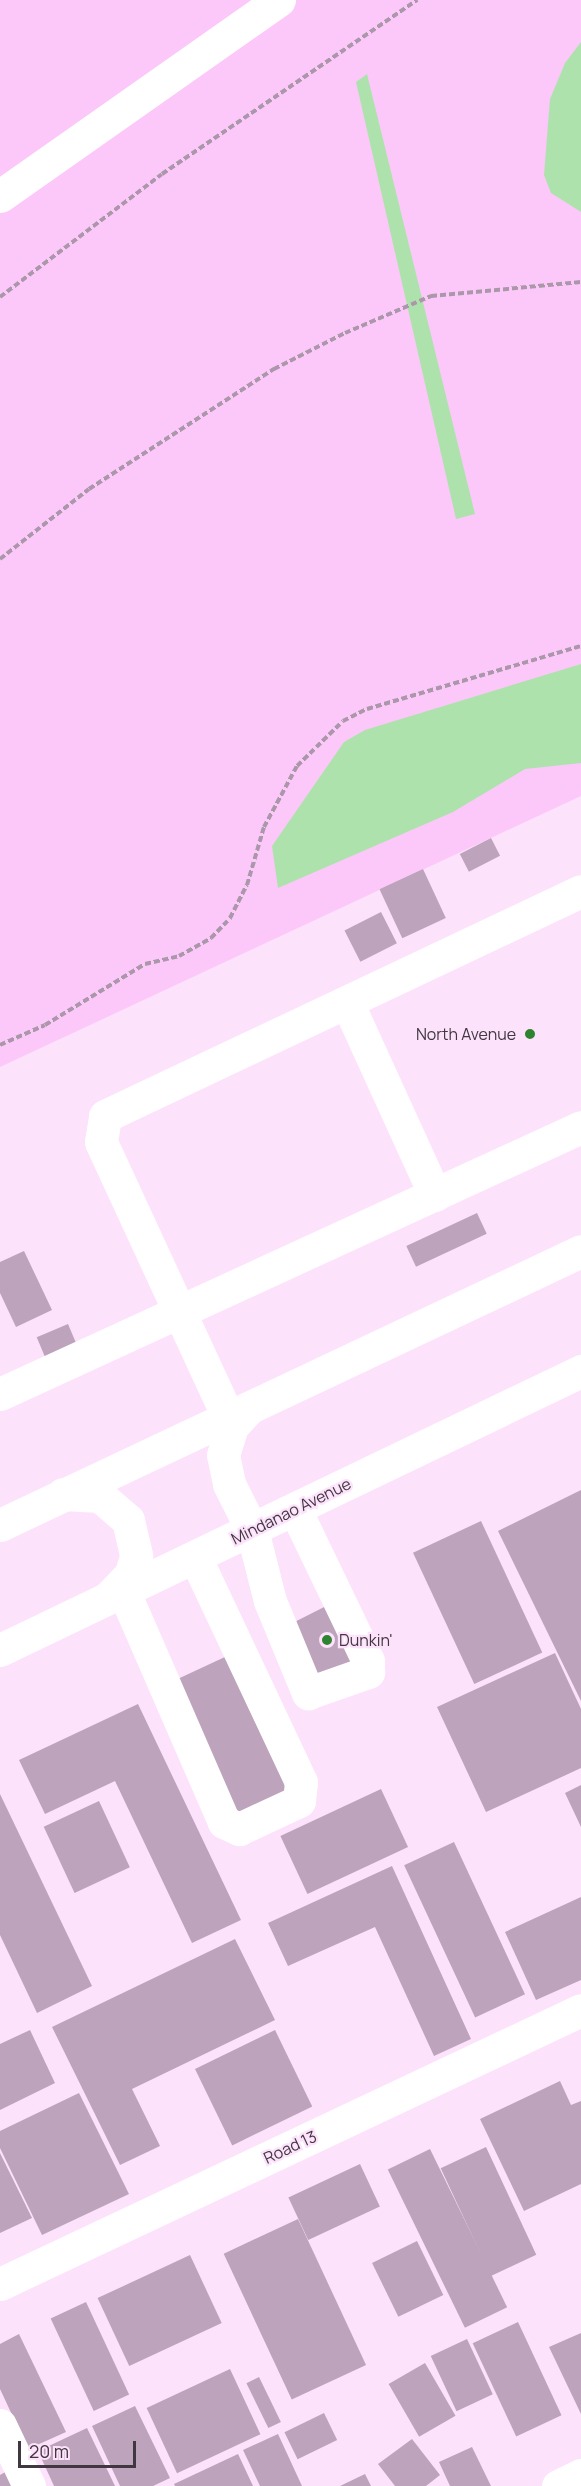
<!DOCTYPE html>
<style>
body{margin:0}
#map{position:relative;width:581px;height:2486px;overflow:hidden;background:#fde2fb;font-family:Manrope,sans-serif}
div>[style]{position:absolute}
[style*='--x']{left:calc(var(--x)*1px);top:calc(var(--y)*1px);width:calc(var(--w)*1px);rotate:calc(var(--a)*1deg)}
.green>*{inset:0;background:#fcc8f9}
.water>*{inset:0;background:#aee2ac}
.building>*{inset:0;background:#bda3bb;transform-origin:0 0}
.path>*{height:4px;margin-top:-2px;transform-origin:0;background:repeating-linear-gradient(90deg,#aa97a9 0 6px,transparent 0 9px)}
.minor>*{height:33px;margin:-16.5px;padding:0 16.5px;transform-origin:16.5px;border-radius:16.5px;background:#fff}
.major>*{height:33px;margin:-16.5px;padding:0 16.5px;transform-origin:16.5px;border-radius:16.5px;background:#fff}
.dots>*{width:16px;height:16px;translate:-50% -50%;box-sizing:border-box;border:3px solid #fde2fb;border-radius:50%}
span{translate:-50% -50%;white-space:nowrap;text-align:center;line-height:1.15;-webkit-text-stroke:4.5px #fde2fb;paint-order:stroke}
.poi-label{font-size:16px;color:#413740}
.right{translate:-100% -50%;text-align:right}
.left{translate:0 -50%;text-align:left}
.street-label{font-size:16px;color:#413740}
.scale{position:absolute;left:18px;top:2441px;width:118px;height:27px;box-sizing:border-box;border:3px solid #413740;border-top:0;padding-left:8px;font-size:18px;line-height:21px;white-space:nowrap;color:#413740;-webkit-text-stroke:4px #fde2fb;paint-order:stroke}
</style>
<div id="map">
<div class="green">
<div style="clip-path:polygon(0 0,581px 0,581px 796px,0 1067px)"></div>
</div>
<div class="water">
<div style="clip-path:polygon(581px 42px,581px 212px,551px 193px,544px 175px,550px 99px,565px 63px)"></div>
<div style="clip-path:polygon(367px 74px,475px 514px,456px 519px,356px 82px)"></div>
<div style="clip-path:polygon(581px 664px,581px 763px,525px 769px,453px 812px,278px 888px,272px 846px,344px 742px,365px 730px)"></div>
</div>
<div class="building">
<div style="left:491px;top:838px;width:20px;height:35px;rotate:63deg"></div>
<div style="left:423px;top:869px;width:54px;height:48px;rotate:65deg"></div>
<div style="left:381px;top:912px;width:35px;height:41px;rotate:63deg"></div>
<div style="left:477px;top:1213px;width:23px;height:78px;rotate:65deg"></div>
<div style="clip-path:polygon(24px 1251px,52px 1310px,16px 1327px,0 1293px,0 1262px)"></div>
<div style="left:68px;top:1324px;width:33px;height:34px;rotate:67deg"></div>
<div style="clip-path:polygon(581px 1490px,581px 1701px,498px 1531px)"></div>
<div style="left:481px;top:1521px;width:145px;height:75px;rotate:65deg"></div>
<div style="left:334px;top:1602px;width:63px;height:47px;rotate:63deg"></div>
<div style="clip-path:polygon(555px 1653px,581px 1709px,581px 1768px,486px 1812px,437px 1707px)"></div>
<div style="left:227px;top:1656px;width:151px;height:58px;rotate:65deg"></div>
<div style="clip-path:polygon(138px 1704px,241px 1920px,192px 1943px,115px 1781px,45px 1814px,19px 1760px)"></div>
<div style="clip-path:polygon(581px 1785px,581px 1827px,565px 1793px)"></div>
<div style="left:381px;top:1789px;width:64px;height:111px;rotate:65deg"></div>
<div style="clip-path:polygon(0 1794px,92px 1986px,37px 2013px,0 1935px)"></div>
<div style="left:99px;top:1801px;width:73px;height:61px;rotate:65deg"></div>
<div style="left:454px;top:1842px;width:168px;height:55px;rotate:65deg"></div>
<div style="clip-path:polygon(392px 1866px,471px 2039px,434px 2056px,375px 1927px,288px 1966px,268px 1923px)"></div>
<div style="clip-path:polygon(581px 1897px,581px 1980px,536px 2000px,505px 1932px)"></div>
<div style="clip-path:polygon(235px 1939px,275px 2020px,132px 2089px,160px 2146px,120px 2165px,52px 2027px)"></div>
<div style="clip-path:polygon(30px 2030px,55px 2083px,0 2110px,0 2044px)"></div>
<div style="left:275px;top:2030px;width:85px;height:89px;rotate:64deg"></div>
<div style="clip-path:polygon(560px 2081px,571px 2105px,581px 2101px,581px 2184px,524px 2211px,480px 2119px)"></div>
<div style="clip-path:polygon(79px 2093px,129px 2194px,42px 2235px,0 2148px,0 2131px)"></div>
<div style="left:486px;top:2147px;width:119px;height:50px;rotate:65deg"></div>
<div style="left:430px;top:2149px;width:176px;height:47px;rotate:64deg"></div>
<div style="clip-path:polygon(0 2153px,32px 2218px,0 2233px)"></div>
<div style="left:360px;top:2164px;width:47px;height:79px;rotate:65deg"></div>
<div style="left:298px;top:2219px;width:161px;height:82px;rotate:65deg"></div>
<div style="left:417px;top:2241px;width:60px;height:50px;rotate:64deg"></div>
<div style="left:190px;top:2255px;width:75px;height:102px;rotate:65deg"></div>
<div style="left:86px;top:2302px;width:102px;height:39px;rotate:65deg"></div>
<div style="left:518px;top:2322px;width:103px;height:50px;rotate:65deg"></div>
<div style="clip-path:polygon(581px 2333px,581px 2414px,549px 2347px)"></div>
<div style="clip-path:polygon(19px 2334px,66px 2432px,28px 2449px,0 2389px,0 2344px)"></div>
<div style="left:467px;top:2339px;width:61px;height:40px;rotate:65deg"></div>
<div style="left:425px;top:2363px;width:61px;height:42px;rotate:60deg"></div>
<div style="left:230px;top:2369px;width:72px;height:92px;rotate:65deg"></div>
<div style="left:259px;top:2377px;width:50px;height:14px;rotate:64deg"></div>
<div style="clip-path:polygon(135px 2406px,170px 2478px,153px 2486px,120px 2486px,92px 2426px)"></div>
<div style="left:324px;top:2413px;width:30px;height:44px;rotate:64deg"></div>
<div style="clip-path:polygon(87px 2428px,115px 2486px,54px 2486px,38px 2451px)"></div>
<div style="clip-path:polygon(278px 2434px,302px 2486px,260px 2486px,243px 2450px)"></div>
<div style="clip-path:polygon(412px 2439px,440px 2475px,426px 2486px,395px 2486px,378px 2464px)"></div>
<div style="clip-path:polygon(472px 2447px,491px 2486px,450px 2486px,439px 2462px)"></div>
<div style="clip-path:polygon(238px 2454px,253px 2486px,175px 2486px,174px 2484px)"></div>
<div style="clip-path:polygon(7px 2471px,16px 2486px,0 2486px,0 2475px)"></div>
<div style="clip-path:polygon(365px 2474px,371px 2486px,340px 2486px)"></div>
</div>
<div class="path">
<div style="--x:0;--y:297;--w:203;--a:-37.2"></div>
<div style="--x:162;--y:174;--w:309;--a:-34.3"></div>
<div style="--x:0;--y:559;--w:113;--a:-38.2"></div>
<div style="--x:89;--y:489;--w:221;--a:-33"></div>
<div style="--x:274;--y:369;--w:80;--a:-26.9"></div>
<div style="--x:345;--y:333;--w:94;--a:-23.3"></div>
<div style="--x:431;--y:296;--w:151;--a:-5.3"></div>
<div style="--x:0;--y:1045;--w:49;--a:-24"></div>
<div style="--x:45;--y:1025;--w:117;--a:-31.4"></div>
<div style="--x:145;--y:964;--w:35;--a:-13"></div>
<div style="--x:179;--y:956;--w:37;--a:-29"></div>
<div style="--x:211;--y:938;--w:28;--a:-46"></div>
<div style="--x:230;--y:918;--w:37;--a:-63"></div>
<div style="--x:247;--y:885;--w:60;--a:-73.7"></div>
<div style="--x:264;--y:827;--w:69;--a:-61.6"></div>
<div style="--x:297;--y:766;--w:64;--a:-44.4"></div>
<div style="--x:343;--y:721;--w:27;--a:-27"></div>
<div style="--x:367;--y:709;--w:223;--a:-16.4"></div>
</div>
<div class="minor">
<div style="--x:0;--y:196;--w:341;--a:-35.1"></div>
<div style="--x:347;--y:1002;--w:212;--a:65.5"></div>
<div style="--x:0;--y:1394;--w:639;--a:-24.68"></div>
<div style="--x:228;--y:1417;--w:303;--a:-114.8"></div>
<div style="--x:101;--y:1142;--w:26;--a:-81"></div>
<div style="--x:105;--y:1116;--w:526;--a:-25.3"></div>
<div style="--x:252;--y:1530;--w:73;--a:75.8"></div>
<div style="--x:270;--y:1601;--w:100;--a:67.6"></div>
<div style="--x:308;--y:1693;--w:64;--a:-19.3"></div>
<div style="--x:368;--y:1672;--w:11;--a:-90"></div>
<div style="--x:368;--y:1661;--w:169;--a:-115.7"></div>
<div style="--x:124;--y:1592;--w:251;--a:66.5"></div>
<div style="--x:224;--y:1822;--w:17;--a:25"></div>
<div style="--x:239;--y:1829;--w:66;--a:-25"></div>
<div style="--x:299;--y:1801;--w:19;--a:-84"></div>
<div style="--x:301;--y:1782;--w:249;--a:-115.2"></div>
<div style="--x:0;--y:2284;--w:642;--a:-25.25"></div>
<div style="--x:0;--y:2425;--w:68;--a:64.6"></div>
<div style="--x:558;--y:2486;--w:25;--a:-26"></div>
</div>
<div class="major">
<div style="--x:249;--y:1408;--w:25;--a:133"></div>
<div style="--x:232;--y:1426;--w:30;--a:107"></div>
<div style="--x:223;--y:1455;--w:30;--a:78"></div>
<div style="--x:229;--y:1484;--w:51;--a:63.4"></div>
<div style="--x:63;--y:1494;--w:37;--a:3"></div>
<div style="--x:100;--y:1496;--w:37;--a:41"></div>
<div style="--x:128;--y:1520;--w:37;--a:77"></div>
<div style="--x:136;--y:1556;--w:19;--a:106"></div>
<div style="--x:131;--y:1574;--w:32;--a:134"></div>
<div style="--x:0;--y:1525;--w:642;--a:-25.25"></div>
<div style="--x:0;--y:1650;--w:645;--a:-25.65"></div>
</div>
<div class="dots">
<div style="left:530px;top:1034px;background:#2e8330"></div>
<div style="left:327px;top:1640px;background:#2e8330"></div>
</div>
<div class="poi-label">
<span class="right" style="left:516px;top:1034px">North Avenue</span>
<span class="left" style="left:339px;top:1640px">Dunkin'</span>
</div>
<div class="street-label">
<span style="left:291px;top:1511px;rotate:-26deg">Mindanao Avenue</span>
<span style="left:290px;top:2147px;rotate:-25deg">Road 13</span>
</div>
<div class="scale">20 m</div>
</div>
